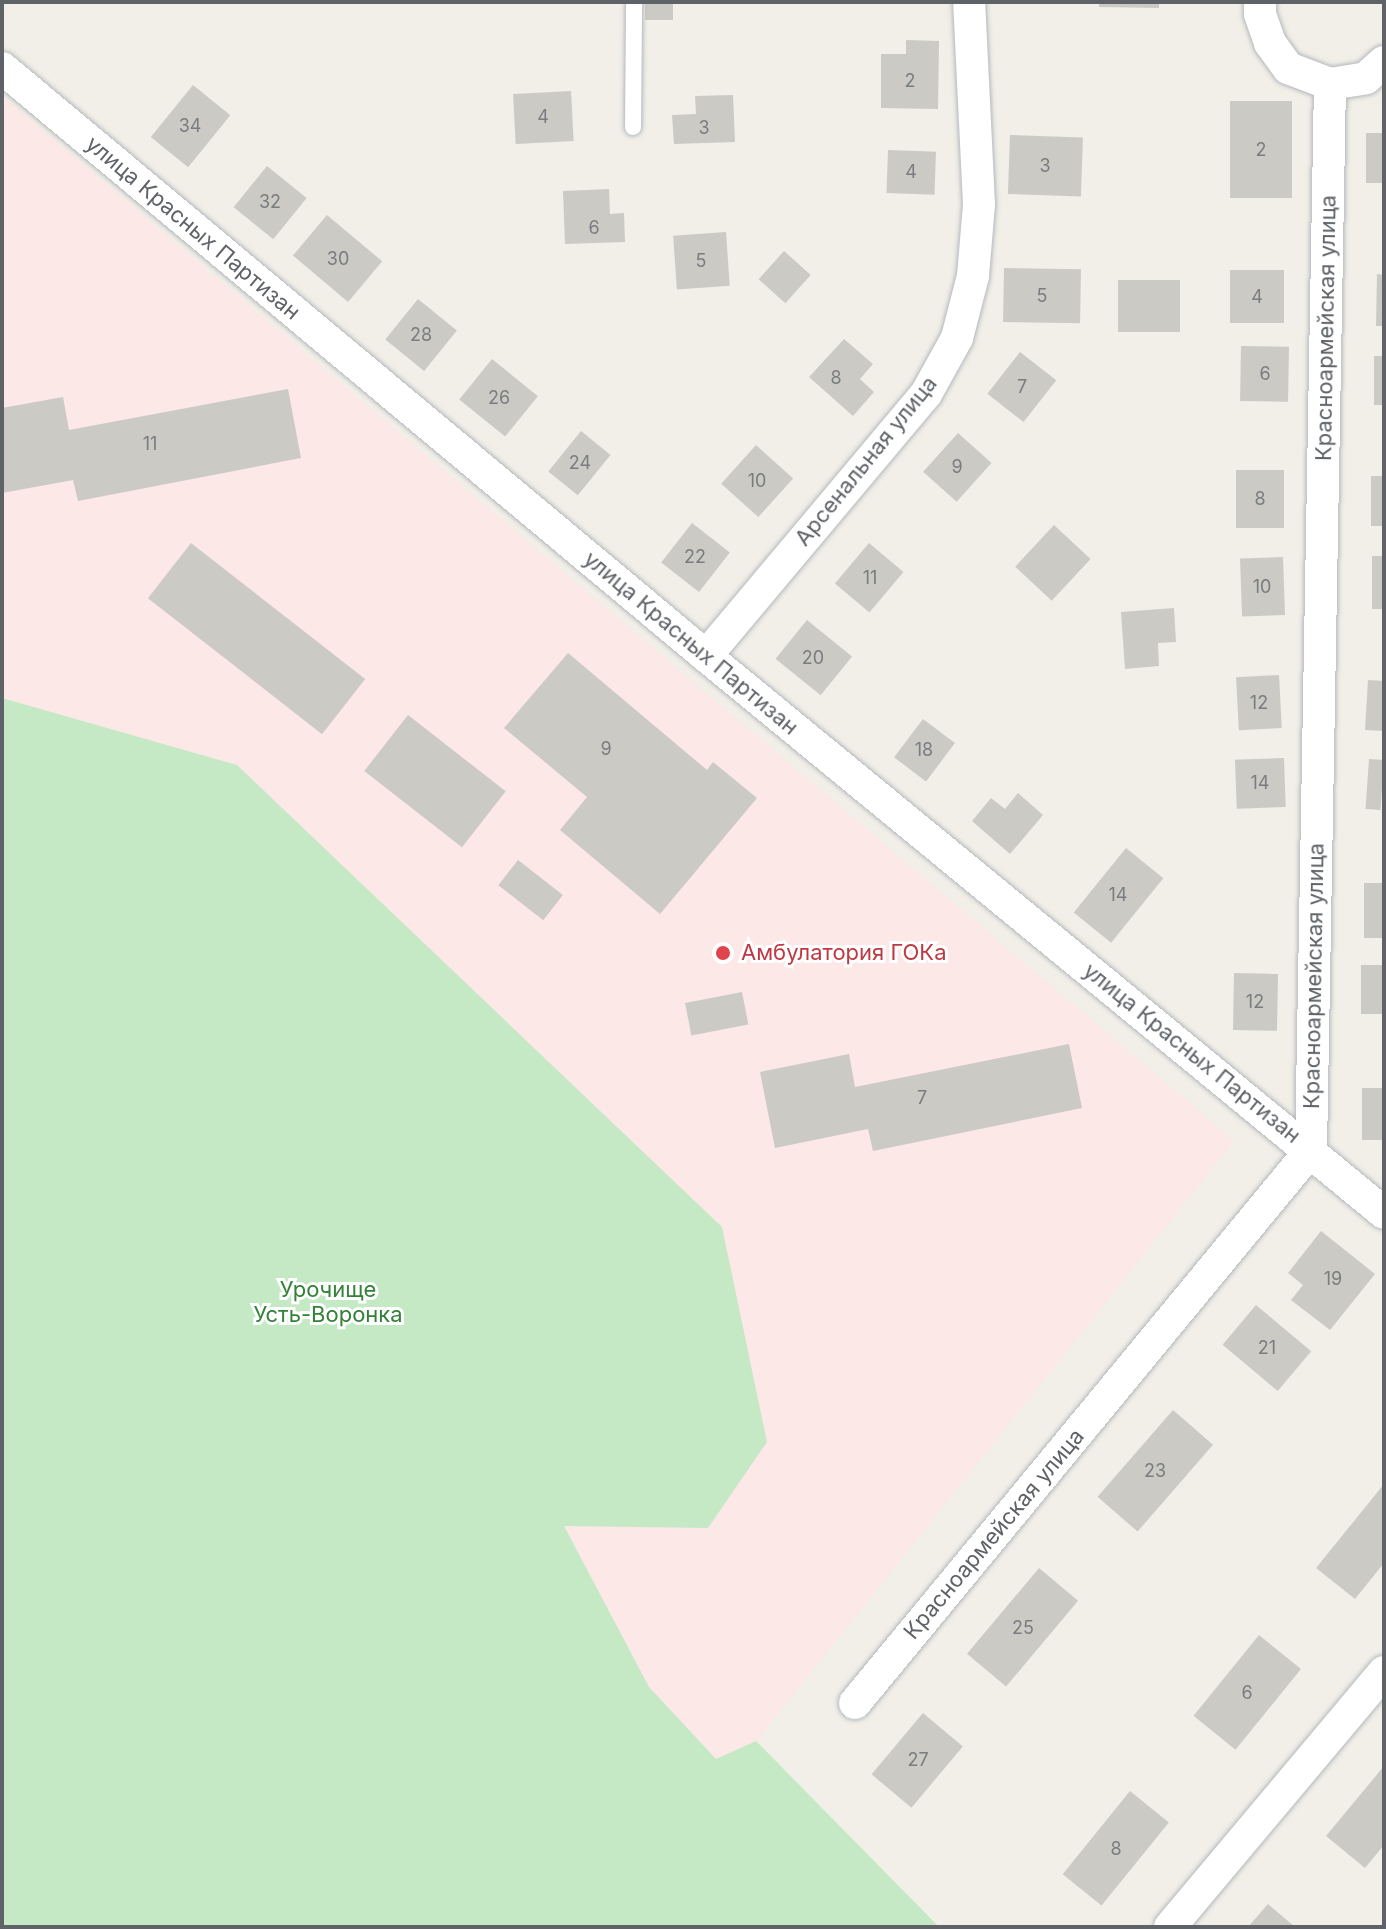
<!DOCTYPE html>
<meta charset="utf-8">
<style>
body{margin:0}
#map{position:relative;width:1386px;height:1929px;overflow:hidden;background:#f1efe8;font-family:Inter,sans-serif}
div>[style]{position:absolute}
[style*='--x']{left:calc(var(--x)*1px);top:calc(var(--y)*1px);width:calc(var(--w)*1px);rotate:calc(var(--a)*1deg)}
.medical>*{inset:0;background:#fce8e6}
.green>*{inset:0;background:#c5e8c5}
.building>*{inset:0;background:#cccac5;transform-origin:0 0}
.roads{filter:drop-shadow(0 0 2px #b5b8bc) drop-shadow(0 0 2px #b5b8bc)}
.service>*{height:16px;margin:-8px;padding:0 8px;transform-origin:8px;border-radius:8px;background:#fff}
.minor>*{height:32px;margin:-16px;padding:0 16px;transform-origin:16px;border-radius:16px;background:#fff}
.dots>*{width:22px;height:22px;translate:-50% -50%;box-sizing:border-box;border:4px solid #fff;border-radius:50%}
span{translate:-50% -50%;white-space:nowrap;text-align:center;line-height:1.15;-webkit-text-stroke:6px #fff;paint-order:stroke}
.number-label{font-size:18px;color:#7a7d7f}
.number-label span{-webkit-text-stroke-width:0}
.street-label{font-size:22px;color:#5f6368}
.health-label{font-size:22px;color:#be3a42}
.left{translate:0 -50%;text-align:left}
.park-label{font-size:22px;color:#348238}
.frame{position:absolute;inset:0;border:4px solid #5f6368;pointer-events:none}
</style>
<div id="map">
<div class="medical">
<div style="clip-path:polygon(2px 96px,1234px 1141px,756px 1741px,717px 1759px,649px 1687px,564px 1525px,708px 1528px,237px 766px,2px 698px)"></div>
</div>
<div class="green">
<div style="clip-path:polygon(2px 698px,237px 765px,722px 1227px,767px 1442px,708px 1528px,564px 1526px,649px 1687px,716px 1759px,756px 1741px,939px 1927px,2px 1927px)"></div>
</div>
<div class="building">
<div style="left:645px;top:2px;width:28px;height:18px"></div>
<div style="clip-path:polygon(1099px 2px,1159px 2px,1159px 8px,1099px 7px)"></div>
<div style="clip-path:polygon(906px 40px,939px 41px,938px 109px,881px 108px,881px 54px,906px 54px)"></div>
<div style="left:193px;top:85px;width:48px;height:67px;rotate:39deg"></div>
<div style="left:571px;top:91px;width:50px;height:58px;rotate:87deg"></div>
<div style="clip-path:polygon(733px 95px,735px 142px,674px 144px,672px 115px,696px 114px,695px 96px)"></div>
<div style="left:1292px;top:101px;width:97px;height:62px;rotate:90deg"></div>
<div style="left:1384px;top:133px;width:50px;height:18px;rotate:90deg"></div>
<div style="left:1010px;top:135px;width:73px;height:59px;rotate:2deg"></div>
<div style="left:888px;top:150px;width:48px;height:43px;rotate:2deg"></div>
<div style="left:267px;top:166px;width:51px;height:53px;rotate:39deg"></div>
<div style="clip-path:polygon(609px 189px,610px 214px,624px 213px,625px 242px,565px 244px,563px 191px)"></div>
<div style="left:327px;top:215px;width:72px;height:53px;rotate:40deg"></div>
<div style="left:726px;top:232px;width:54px;height:53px;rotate:86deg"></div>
<div style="left:784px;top:251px;width:36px;height:38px;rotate:42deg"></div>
<div style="left:1004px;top:268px;width:77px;height:54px;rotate:1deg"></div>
<div style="left:1230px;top:270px;width:54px;height:53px"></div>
<div style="clip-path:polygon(1377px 274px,1384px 275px,1384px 326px,1376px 326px)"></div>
<div style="left:1180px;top:280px;width:52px;height:62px;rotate:90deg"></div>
<div style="left:418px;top:299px;width:50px;height:52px;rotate:39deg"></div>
<div style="clip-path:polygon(844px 339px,873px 364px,860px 379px,874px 392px,853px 416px,809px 377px)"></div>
<div style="left:1241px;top:346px;width:48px;height:55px;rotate:1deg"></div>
<div style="left:1020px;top:352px;width:46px;height:53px;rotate:38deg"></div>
<div style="left:1374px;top:356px;width:10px;height:49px"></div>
<div style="left:492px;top:359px;width:59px;height:52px;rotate:39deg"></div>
<div style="clip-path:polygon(288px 389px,301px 458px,78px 501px,73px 480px,2px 493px,2px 408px,63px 397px,69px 430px)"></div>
<div style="left:581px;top:431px;width:38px;height:52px;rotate:39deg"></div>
<div style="left:958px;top:433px;width:45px;height:52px;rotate:42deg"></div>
<div style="left:756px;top:445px;width:50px;height:52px;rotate:42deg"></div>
<div style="left:1236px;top:470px;width:48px;height:58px"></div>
<div style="left:1371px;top:476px;width:13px;height:50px"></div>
<div style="left:692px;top:523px;width:48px;height:50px;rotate:38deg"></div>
<div style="left:1054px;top:525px;width:50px;height:57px;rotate:43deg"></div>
<div style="left:191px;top:543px;width:221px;height:70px;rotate:38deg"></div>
<div style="left:869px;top:543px;width:45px;height:53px;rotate:40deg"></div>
<div style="left:1372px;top:556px;width:12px;height:53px"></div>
<div style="left:1283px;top:557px;width:58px;height:43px;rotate:88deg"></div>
<div style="clip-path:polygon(1174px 608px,1176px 642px,1158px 643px,1159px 666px,1125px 669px,1121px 612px)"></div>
<div style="left:807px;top:620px;width:58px;height:50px;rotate:39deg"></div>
<div style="clip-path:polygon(568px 653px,707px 770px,713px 762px,757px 798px,660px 914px,560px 830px,587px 797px,504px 728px)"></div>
<div style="left:1279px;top:675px;width:53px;height:43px;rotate:87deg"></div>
<div style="clip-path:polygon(1368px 680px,1384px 681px,1384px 731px,1365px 730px)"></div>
<div style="left:408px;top:715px;width:124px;height:71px;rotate:38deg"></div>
<div style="left:923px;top:719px;width:40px;height:48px;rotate:37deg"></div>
<div style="left:1284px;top:758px;width:49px;height:49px;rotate:88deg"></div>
<div style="left:1369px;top:759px;width:15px;height:50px;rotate:4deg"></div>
<div style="clip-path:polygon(1018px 793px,1043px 815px,1010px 854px,972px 821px,991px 798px,1005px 809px)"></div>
<div style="left:1126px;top:848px;width:48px;height:83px;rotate:39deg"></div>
<div style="left:518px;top:860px;width:57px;height:32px;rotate:38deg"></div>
<div style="left:1364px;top:883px;width:20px;height:55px"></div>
<div style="left:1361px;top:965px;width:23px;height:49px"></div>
<div style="left:1234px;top:973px;width:44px;height:57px;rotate:1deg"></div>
<div style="left:742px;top:992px;width:33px;height:58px;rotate:79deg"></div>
<div style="clip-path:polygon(1069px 1044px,1082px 1108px,873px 1151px,868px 1129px,775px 1148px,760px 1072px,849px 1054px,855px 1087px)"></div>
<div style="left:1362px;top:1088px;width:22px;height:52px"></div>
<div style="clip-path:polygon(1321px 1231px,1375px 1274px,1330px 1330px,1291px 1300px,1303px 1285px,1288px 1273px)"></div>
<div style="left:1256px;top:1305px;width:72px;height:52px;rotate:40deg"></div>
<div style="left:1173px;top:1410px;width:53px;height:115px;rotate:41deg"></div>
<div style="clip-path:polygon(1384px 1484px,1384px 1563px,1355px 1599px,1316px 1568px)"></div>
<div style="left:1039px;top:1568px;width:51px;height:112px;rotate:40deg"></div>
<div style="left:1259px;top:1635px;width:54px;height:104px;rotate:39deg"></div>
<div style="left:923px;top:1713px;width:52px;height:80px;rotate:40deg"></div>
<div style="clip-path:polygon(1384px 1766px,1384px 1845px,1365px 1868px,1326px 1836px)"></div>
<div style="left:1130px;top:1791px;width:50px;height:107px;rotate:39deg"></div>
<div style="clip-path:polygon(1268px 1904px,1295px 1927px,1248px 1927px)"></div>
</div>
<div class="roads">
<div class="service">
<div style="--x:633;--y:127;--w:125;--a:-89.5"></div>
</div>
<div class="minor">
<div style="--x:1260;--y:2;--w:12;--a:90"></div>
<div style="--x:1260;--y:14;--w:31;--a:71"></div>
<div style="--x:1270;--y:43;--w:31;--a:54"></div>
<div style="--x:1288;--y:68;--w:45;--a:20.9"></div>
<div style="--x:1330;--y:84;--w:36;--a:-9"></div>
<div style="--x:1366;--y:78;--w:24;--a:-42"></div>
<div style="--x:2;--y:68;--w:917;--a:39.87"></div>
<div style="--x:706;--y:656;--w:877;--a:39.4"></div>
<div style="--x:706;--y:656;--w:342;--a:-50"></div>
<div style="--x:926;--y:394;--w:64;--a:-61"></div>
<div style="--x:957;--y:338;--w:64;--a:-75.5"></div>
<div style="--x:973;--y:276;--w:72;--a:-85.2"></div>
<div style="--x:979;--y:204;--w:202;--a:-92.8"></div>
<div style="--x:855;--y:1703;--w:717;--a:-50.49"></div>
<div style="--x:1311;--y:1150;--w:1066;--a:-88.98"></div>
<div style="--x:1170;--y:1927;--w:333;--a:-50"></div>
</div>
</div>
<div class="dots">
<div style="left:723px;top:953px;background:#e0444e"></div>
</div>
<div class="number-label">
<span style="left:910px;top:81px">2</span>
<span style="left:543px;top:117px">4</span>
<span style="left:190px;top:126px">34</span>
<span style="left:704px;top:128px">3</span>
<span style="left:1261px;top:150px">2</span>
<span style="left:1045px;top:166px">3</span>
<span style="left:911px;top:172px">4</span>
<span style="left:270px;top:202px">32</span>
<span style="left:594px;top:228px">6</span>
<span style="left:338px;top:259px">30</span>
<span style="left:701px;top:261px">5</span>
<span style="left:1042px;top:296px">5</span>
<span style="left:1257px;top:297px">4</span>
<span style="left:421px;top:335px">28</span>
<span style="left:1265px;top:374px">6</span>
<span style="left:836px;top:378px">8</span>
<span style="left:1022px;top:387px">7</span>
<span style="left:499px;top:398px">26</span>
<span style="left:150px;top:444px">11</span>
<span style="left:580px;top:463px">24</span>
<span style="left:957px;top:467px">9</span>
<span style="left:757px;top:481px">10</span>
<span style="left:1260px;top:499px">8</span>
<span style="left:695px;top:557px">22</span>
<span style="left:870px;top:578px">11</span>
<span style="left:1262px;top:587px">10</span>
<span style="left:813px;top:658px">20</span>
<span style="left:1259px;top:703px">12</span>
<span style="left:606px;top:749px">9</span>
<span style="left:924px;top:750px">18</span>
<span style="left:1260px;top:783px">14</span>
<span style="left:1118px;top:895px">14</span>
<span style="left:1255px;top:1002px">12</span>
<span style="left:922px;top:1098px">7</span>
<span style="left:1333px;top:1279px">19</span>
<span style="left:1267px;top:1348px">21</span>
<span style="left:1155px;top:1471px">23</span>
<span style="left:1023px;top:1628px">25</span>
<span style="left:1247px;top:1693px">6</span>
<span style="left:918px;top:1760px">27</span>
<span style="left:1116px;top:1849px">8</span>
</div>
<div class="street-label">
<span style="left:193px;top:228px;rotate:40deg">улица Красных Партизан</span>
<span style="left:1326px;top:328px;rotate:-89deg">Красноармейская улица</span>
<span style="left:866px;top:461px;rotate:-51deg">Арсенальная улица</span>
<span style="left:691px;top:643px;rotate:40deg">улица Красных Партизан</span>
<span style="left:1314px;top:976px;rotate:-89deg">Красноармейская улица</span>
<span style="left:1192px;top:1053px;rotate:39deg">улица Красных Партизан</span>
<span style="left:994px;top:1534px;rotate:-50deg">Красноармейская улица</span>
</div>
<div class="health-label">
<span class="left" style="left:741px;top:953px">Амбулатория ГОКа</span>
</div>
<div class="park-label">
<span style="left:328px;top:1302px">Урочище<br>Усть-Воронка</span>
</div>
<div class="frame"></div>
</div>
